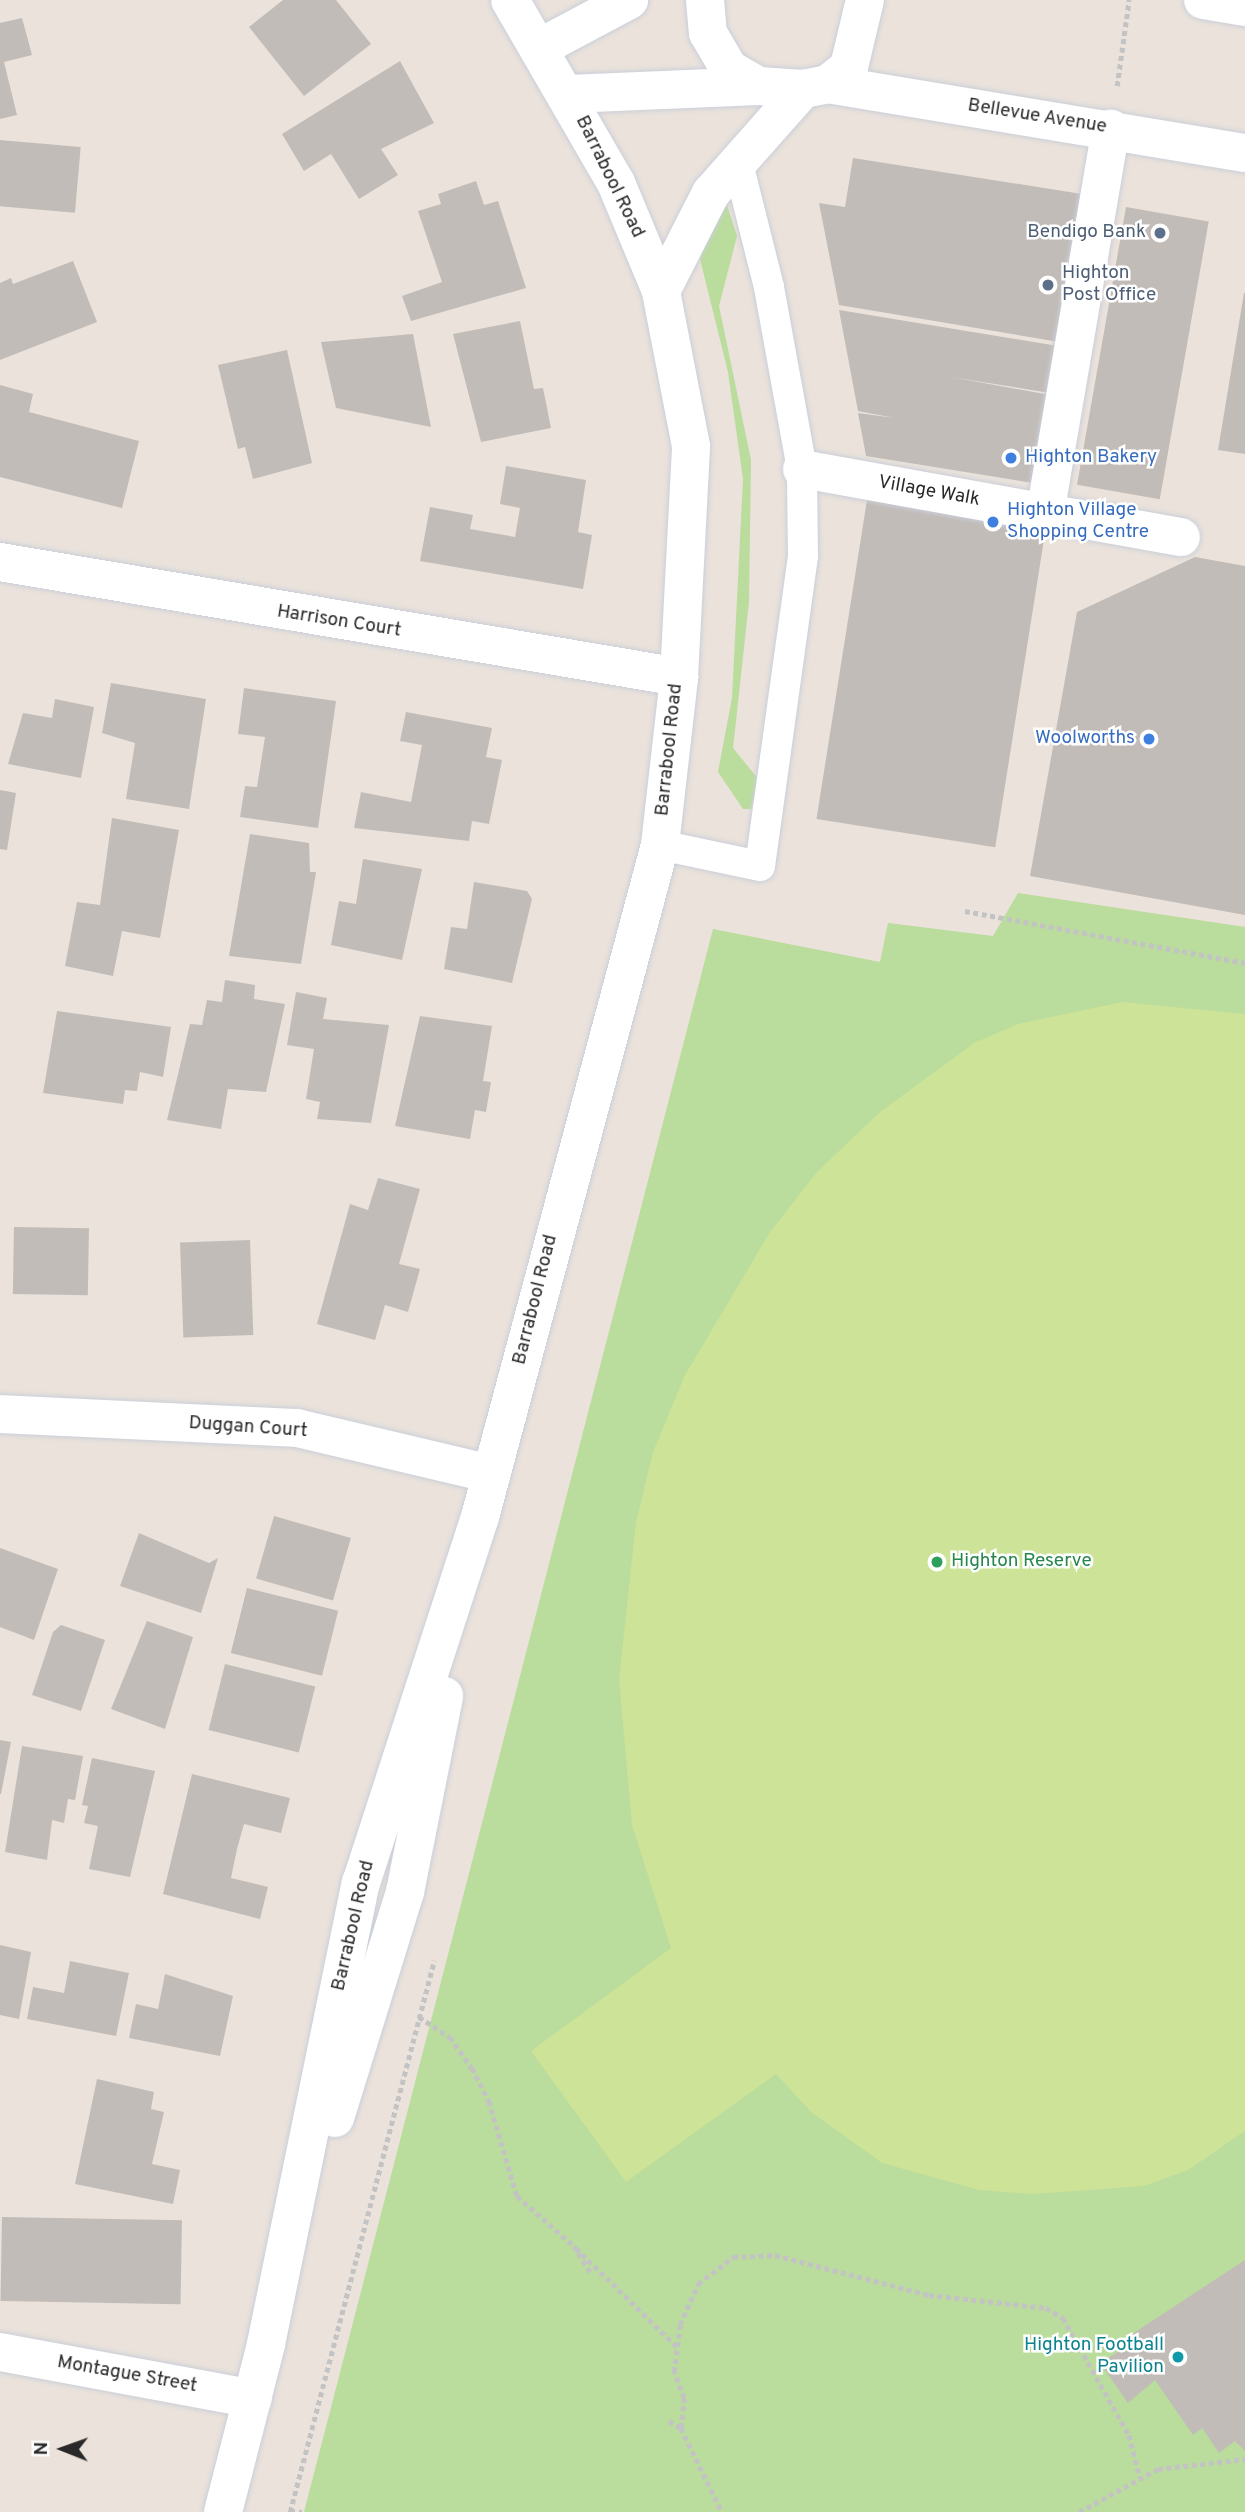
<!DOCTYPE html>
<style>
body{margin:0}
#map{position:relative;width:1245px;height:2512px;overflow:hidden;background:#eae2db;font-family:Overpass,sans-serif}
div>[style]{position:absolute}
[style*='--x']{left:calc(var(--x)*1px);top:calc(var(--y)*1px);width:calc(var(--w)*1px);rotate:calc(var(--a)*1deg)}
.green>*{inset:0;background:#badc9c}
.pitch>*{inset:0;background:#cce398}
.building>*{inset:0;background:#c2bcb8;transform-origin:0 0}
.path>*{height:4.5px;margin-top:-2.25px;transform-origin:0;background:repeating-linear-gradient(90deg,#c3c3c3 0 5px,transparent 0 8.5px)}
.roads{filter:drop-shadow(0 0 2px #cacfd9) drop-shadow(0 0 2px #cacfd9)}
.lane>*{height:30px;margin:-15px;padding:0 15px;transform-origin:15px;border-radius:15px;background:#fff}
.street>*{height:38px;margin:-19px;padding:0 19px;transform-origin:19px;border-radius:19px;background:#fff}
.secondary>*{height:38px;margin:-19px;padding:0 19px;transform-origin:19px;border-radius:19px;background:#fff}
.dots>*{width:19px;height:19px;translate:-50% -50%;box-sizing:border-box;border:4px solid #fff;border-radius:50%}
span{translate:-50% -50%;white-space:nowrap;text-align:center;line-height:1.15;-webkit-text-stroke:5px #fff;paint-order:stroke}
.street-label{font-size:19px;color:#292929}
.service-label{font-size:19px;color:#4e5e75}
.right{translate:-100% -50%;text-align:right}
.left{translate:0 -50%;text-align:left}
.shop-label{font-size:19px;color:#366cbe}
.leisure-label{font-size:19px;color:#27864d}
.culture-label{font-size:19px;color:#0d838f}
.north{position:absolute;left:28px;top:2414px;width:70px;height:70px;-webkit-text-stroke:5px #fff;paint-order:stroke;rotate:271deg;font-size:19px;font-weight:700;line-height:28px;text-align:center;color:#292929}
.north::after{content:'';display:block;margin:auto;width:24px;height:32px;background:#292929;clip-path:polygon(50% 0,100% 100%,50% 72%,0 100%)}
</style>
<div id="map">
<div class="green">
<div style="clip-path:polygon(727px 205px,737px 236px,719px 306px,751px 460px,749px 602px,733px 748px,759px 780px,751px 809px,743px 809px,718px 772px,732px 698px,743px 479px,728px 372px,700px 259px,702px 239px)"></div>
<div style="clip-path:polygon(1018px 893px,1245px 927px,1245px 2512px,304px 2512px,713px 929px,880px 962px,888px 923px,993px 936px)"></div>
</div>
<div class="pitch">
<div style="clip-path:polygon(1122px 1002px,1245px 1014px,1245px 2131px,1188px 2170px,1144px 2186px,1033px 2194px,979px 2190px,882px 2163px,811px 2112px,776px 2074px,626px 2182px,531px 2051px,671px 1948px,632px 1825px,619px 1679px,636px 1522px,653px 1452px,685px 1375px,770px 1232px,817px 1172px,880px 1112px,974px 1043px,1018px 1024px)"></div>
</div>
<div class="building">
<div style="clip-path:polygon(283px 0,336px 0,371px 44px,304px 96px,249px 27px)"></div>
<div style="clip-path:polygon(22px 18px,32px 55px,4px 62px,17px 115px,0 119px,0 23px)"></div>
<div style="clip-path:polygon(400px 61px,434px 123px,381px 149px,398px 175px,359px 199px,331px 154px,304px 171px,282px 134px)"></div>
<div style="left:0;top:140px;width:81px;height:66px;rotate:5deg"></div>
<div style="clip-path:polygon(853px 158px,1082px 194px,1059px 342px,839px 305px,819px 203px,845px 207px)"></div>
<div style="clip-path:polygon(476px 181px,484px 205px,498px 201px,526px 288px,411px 321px,402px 296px,442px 282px,418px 211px,441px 204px,438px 194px)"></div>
<div style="left:1126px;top:207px;width:84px;height:282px;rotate:10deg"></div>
<div style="clip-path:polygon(73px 261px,97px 322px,0 360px,0 283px,11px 278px,13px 284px)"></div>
<div style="clip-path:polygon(1244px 293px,1245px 293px,1245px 454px,1218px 450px)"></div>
<div style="clip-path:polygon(839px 310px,1058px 346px,1050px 393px,951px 377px,1050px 395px,1033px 483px,866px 456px,858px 413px,895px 418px,858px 411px)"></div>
<div style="clip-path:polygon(520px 321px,534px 389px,543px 388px,551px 428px,481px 442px,453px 334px)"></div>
<div style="clip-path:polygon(413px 334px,431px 427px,336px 408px,321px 342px)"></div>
<div style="clip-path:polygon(287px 350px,312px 463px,253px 479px,245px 447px,238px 449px,218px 365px)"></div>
<div style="clip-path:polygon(0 385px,33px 394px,29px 412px,139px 441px,122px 508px,0 477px)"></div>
<div style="clip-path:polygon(506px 466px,586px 480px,578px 532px,592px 535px,583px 589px,420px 561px,430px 507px,473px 515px,470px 529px,515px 537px,520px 508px,500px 504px)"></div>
<div style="left:867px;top:500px;width:181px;height:323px;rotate:9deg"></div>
<div style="clip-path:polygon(1195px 557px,1245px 566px,1245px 915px,1030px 876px,1077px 612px)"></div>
<div style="clip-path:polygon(111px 683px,206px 699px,189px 809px,126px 799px,135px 743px,102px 733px)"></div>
<div style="clip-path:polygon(244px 688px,336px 701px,318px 828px,240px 817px,245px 786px,257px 787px,265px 737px,238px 734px)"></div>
<div style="clip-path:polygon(55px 699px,94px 707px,81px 778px,8px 764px,23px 713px,52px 718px)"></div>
<div style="clip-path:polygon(406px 712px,492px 728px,486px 757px,502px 760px,489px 824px,472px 821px,469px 841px,354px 828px,361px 792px,411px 802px,422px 745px,400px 741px)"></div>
<div style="clip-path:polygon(0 790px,16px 793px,7px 850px,0 849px)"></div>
<div style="clip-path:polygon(112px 818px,179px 830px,160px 938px,122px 931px,113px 976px,65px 966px,77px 902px,100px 905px)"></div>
<div style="clip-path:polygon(250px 834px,309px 843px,310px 872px,316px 872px,301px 964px,229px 956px)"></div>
<div style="clip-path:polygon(363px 859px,422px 869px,402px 960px,331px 945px,339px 901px,356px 904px)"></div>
<div style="clip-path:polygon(474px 882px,527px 891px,532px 899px,512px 983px,444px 969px,451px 927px,467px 929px)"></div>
<div style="clip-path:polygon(225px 980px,255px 985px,254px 999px,285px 1004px,266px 1092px,228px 1089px,221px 1129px,167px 1120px,190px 1024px,202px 1025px,207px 1000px,222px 1002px)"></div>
<div style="clip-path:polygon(296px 992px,327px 998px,323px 1019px,389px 1025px,371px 1123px,317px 1119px,320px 1102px,306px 1099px,314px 1049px,287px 1045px)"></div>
<div style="clip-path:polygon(57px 1011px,171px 1027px,163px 1077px,140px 1072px,137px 1091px,125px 1090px,123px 1104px,43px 1093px)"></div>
<div style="clip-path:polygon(420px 1016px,492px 1026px,483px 1081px,491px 1082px,486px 1112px,475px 1110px,470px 1139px,395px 1126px)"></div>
<div style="clip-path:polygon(378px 1178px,420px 1189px,399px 1264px,420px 1269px,408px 1312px,385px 1305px,375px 1340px,317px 1324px,350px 1204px,368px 1210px)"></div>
<div style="left:14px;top:1227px;width:75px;height:67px;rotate:1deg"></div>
<div style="left:250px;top:1240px;width:95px;height:70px;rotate:88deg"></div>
<div style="left:274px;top:1516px;width:80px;height:65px;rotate:16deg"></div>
<div style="clip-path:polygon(139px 1533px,209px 1563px,218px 1558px,201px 1613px,120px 1586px)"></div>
<div style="clip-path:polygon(0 1548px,58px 1569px,34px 1640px,0 1627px)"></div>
<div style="left:247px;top:1588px;width:94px;height:67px;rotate:14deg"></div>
<div style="clip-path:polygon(147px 1621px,193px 1637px,165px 1729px,111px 1709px)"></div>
<div style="clip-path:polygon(61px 1625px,105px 1640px,81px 1711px,32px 1695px,53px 1632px)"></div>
<div style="left:225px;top:1664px;width:93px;height:68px;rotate:14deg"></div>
<div style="clip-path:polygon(0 1740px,11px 1742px,1px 1794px,0 1794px)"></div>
<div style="clip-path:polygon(22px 1746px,83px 1756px,75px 1800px,68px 1799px,64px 1823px,52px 1820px,47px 1860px,5px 1852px)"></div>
<div style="clip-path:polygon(92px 1758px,155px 1771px,130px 1877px,89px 1869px,98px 1826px,84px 1823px,88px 1806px,82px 1805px)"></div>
<div style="clip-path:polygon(192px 1774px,290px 1798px,281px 1833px,244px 1824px,237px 1849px,231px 1878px,268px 1887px,260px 1919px,163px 1894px)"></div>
<div style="clip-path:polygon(0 1945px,31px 1952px,19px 2019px,0 2015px)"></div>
<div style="clip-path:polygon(70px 1961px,129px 1973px,116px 2036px,27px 2019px,33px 1987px,64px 1993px)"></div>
<div style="clip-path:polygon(165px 1974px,233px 1996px,220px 2056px,129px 2038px,136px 2004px,158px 2009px)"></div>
<div style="clip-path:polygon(97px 2079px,154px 2092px,151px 2109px,164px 2112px,152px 2164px,180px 2170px,173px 2204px,75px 2184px)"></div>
<div style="left:2px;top:2217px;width:180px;height:84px;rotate:1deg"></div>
<div style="clip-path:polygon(1245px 2260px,1245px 2451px,1235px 2441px,1219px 2453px,1202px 2428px,1193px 2435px,1155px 2380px,1128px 2403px,1100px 2363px,1121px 2350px,1117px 2344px)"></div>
</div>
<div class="path">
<div style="--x:1117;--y:86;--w:87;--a:-82.1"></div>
<div style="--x:965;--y:911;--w:285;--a:10.5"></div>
<div style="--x:419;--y:2017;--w:37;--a:33"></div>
<div style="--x:450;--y:2037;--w:38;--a:55"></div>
<div style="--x:472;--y:2068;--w:37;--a:63"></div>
<div style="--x:489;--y:2101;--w:99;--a:73.6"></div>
<div style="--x:517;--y:2196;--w:76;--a:41.3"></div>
<div style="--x:574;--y:2246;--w:32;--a:58"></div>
<div style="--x:576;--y:2248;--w:141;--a:44.4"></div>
<div style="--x:669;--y:2421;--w:14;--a:30"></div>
<div style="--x:681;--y:2428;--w:93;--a:64"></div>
<div style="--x:681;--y:2428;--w:30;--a:-84"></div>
<div style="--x:684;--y:2398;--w:28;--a:-111"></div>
<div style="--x:674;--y:2372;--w:47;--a:-82.7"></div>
<div style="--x:680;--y:2325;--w:45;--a:-66.3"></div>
<div style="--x:698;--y:2284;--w:44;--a:-37.6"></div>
<div style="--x:733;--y:2257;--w:42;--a:-2.7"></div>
<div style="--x:775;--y:2255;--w:159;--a:14.6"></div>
<div style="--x:929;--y:2295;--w:118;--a:6.3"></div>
<div style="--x:1046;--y:2308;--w:20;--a:30"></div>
<div style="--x:1063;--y:2318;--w:134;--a:60.6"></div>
<div style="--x:1129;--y:2435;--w:44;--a:75.7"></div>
<div style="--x:290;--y:2511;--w:12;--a:5"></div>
<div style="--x:290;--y:2512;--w:570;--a:-75.35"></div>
<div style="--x:1079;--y:2512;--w:90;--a:-28.6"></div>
<div style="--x:1158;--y:2469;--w:88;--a:-6.6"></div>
</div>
<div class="roads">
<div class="lane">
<div style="--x:660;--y:845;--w:102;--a:11.9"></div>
<div style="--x:760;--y:866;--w:312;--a:-82.1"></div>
<div style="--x:803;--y:557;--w:88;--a:-90.7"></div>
<div style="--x:802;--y:469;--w:185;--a:-100.3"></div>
<div style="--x:769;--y:287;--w:131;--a:-104.1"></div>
</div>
<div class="street">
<div style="--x:802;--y:469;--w:385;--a:10.2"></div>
<div style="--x:1045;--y:514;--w:391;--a:-80.3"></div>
<div style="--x:0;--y:562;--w:689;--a:9.61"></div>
<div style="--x:0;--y:1414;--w:297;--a:2.7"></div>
<div style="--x:297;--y:1428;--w:200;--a:13.3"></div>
<div style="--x:0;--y:2352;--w:257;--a:10.5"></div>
</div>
<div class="secondary">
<div style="--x:705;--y:0;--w:33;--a:85"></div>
<div style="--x:708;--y:33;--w:42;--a:59.7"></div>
<div style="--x:729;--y:69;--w:34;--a:30"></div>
<div style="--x:759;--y:86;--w:44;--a:3.9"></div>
<div style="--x:803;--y:89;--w:25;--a:-11"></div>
<div style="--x:828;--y:84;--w:27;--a:-39"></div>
<div style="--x:849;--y:67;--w:69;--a:-76.6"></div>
<div style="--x:1203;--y:0;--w:43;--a:9.5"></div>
<div style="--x:541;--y:47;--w:100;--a:-28.1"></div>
<div style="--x:828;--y:84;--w:423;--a:9.4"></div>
<div style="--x:568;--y:94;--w:191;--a:-2.4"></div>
<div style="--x:661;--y:291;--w:110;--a:-63"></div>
<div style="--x:711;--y:193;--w:139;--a:-48.5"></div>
<div style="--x:335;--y:2118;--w:237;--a:-72.8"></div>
<div style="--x:405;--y:1892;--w:200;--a:-78.7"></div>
<div style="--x:223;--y:2512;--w:173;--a:-75.6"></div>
<div style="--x:266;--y:2344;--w:471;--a:-78.4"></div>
<div style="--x:361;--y:1883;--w:385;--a:-72"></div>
<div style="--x:480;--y:1517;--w:696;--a:-75"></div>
<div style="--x:660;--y:845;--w:169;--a:-83.5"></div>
<div style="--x:679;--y:677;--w:231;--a:-87"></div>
<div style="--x:691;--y:446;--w:158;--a:-101"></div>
<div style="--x:661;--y:291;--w:117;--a:-112.6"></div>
<div style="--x:616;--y:183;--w:211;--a:-120.1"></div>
</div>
</div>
<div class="dots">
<div style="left:1160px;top:233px;background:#5c6f8a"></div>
<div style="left:1048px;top:285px;background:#5c6f8a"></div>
<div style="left:1011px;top:458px;background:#3f7fe0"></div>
<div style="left:993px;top:522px;background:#3f7fe0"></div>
<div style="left:1149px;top:739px;background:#3f7fe0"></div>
<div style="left:937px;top:1562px;background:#2e9e5b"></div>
<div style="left:1178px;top:2357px;background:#0f9aa8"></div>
</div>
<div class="street-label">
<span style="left:1037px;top:117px;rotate:9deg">Bellevue Avenue</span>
<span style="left:609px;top:177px;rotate:64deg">Barrabool Road</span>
<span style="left:929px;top:492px;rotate:10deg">Village Walk</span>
<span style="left:339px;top:622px;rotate:9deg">Harrison Court</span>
<span style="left:670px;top:750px;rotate:-84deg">Barrabool Road</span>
<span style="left:536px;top:1300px;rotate:-76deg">Barrabool Road</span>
<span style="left:248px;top:1428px;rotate:4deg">Duggan Court</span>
<span style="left:354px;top:1926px;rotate:-77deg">Barrabool Road</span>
<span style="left:127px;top:2375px;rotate:10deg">Montague Street</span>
</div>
<div class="service-label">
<span class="right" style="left:1146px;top:233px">Bendigo Bank</span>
<span class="left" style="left:1062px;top:285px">Highton<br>Post Office</span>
</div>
<div class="shop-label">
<span class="left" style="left:1025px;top:458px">Highton Bakery</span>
<span class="left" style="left:1007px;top:522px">Highton Village<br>Shopping Centre</span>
<span class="right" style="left:1135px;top:739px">Woolworths</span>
</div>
<div class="leisure-label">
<span class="left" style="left:951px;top:1562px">Highton Reserve</span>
</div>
<div class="culture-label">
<span class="right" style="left:1164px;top:2357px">Highton Football<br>Pavilion</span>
</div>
<div class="north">N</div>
</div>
